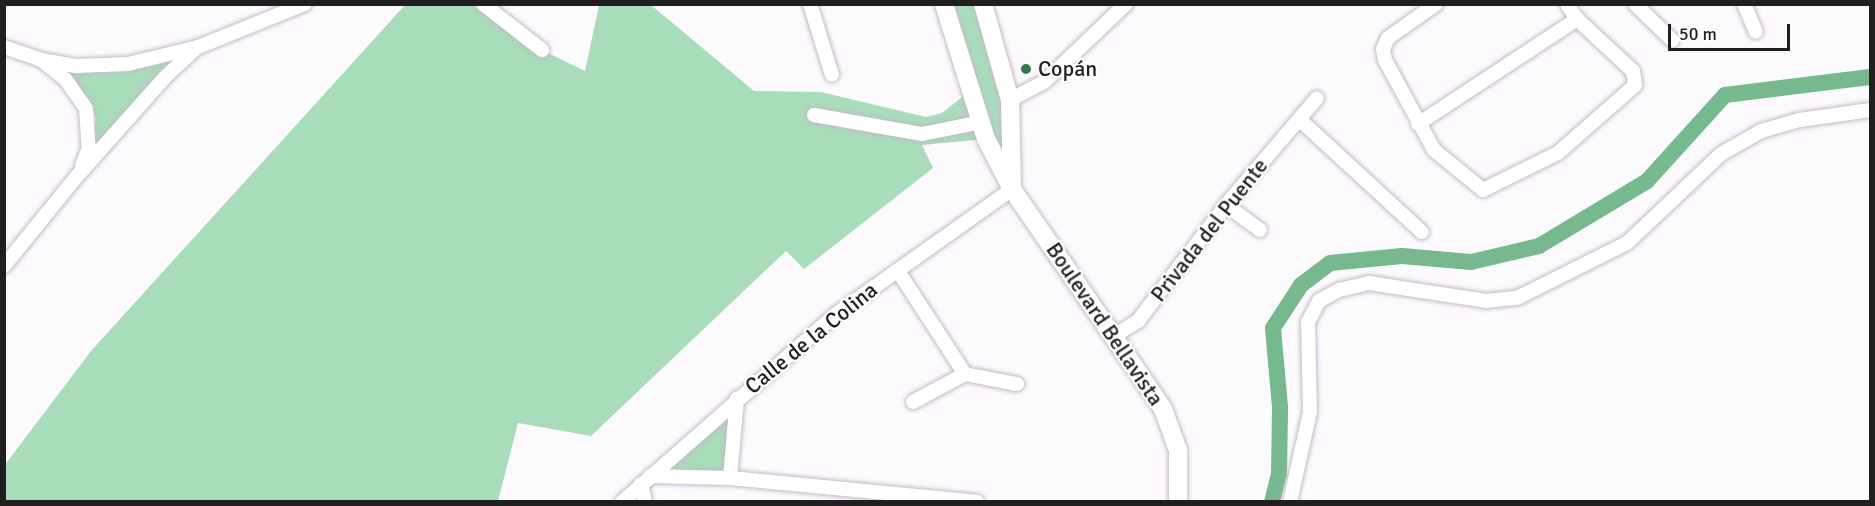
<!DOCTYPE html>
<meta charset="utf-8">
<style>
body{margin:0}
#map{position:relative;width:1875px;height:506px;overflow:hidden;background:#fdfafe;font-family:Signika,sans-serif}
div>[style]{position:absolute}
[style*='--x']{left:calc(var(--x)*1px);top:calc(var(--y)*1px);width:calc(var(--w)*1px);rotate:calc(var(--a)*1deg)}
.green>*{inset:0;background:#a7ddb8}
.canal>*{height:16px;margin:-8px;padding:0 8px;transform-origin:8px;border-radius:8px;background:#76b98d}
.roads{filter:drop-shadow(0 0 2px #c3bbc6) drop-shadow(0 0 2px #c3bbc6)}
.minor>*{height:14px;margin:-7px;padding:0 7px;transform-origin:7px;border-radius:7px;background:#fff}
.secondary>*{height:18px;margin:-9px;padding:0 9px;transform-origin:9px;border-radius:9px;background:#fff}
.dots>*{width:16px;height:16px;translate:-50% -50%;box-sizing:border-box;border:3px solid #fff;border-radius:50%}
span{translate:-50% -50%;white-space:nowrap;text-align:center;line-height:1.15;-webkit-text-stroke:4.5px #fff;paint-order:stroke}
.poi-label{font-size:22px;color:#211e22}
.left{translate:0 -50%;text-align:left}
.street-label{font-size:22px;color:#211e22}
.frame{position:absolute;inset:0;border:6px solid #211e22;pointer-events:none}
.scale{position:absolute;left:1668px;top:24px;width:122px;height:27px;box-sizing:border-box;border:3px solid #211e22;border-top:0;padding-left:8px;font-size:18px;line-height:21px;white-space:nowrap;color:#211e22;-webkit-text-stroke:4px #fff;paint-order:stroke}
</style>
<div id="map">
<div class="green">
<div style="clip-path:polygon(405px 5px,483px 5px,542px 50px,585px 71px,599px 5px,651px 5px,754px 91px,821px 92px,926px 117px,942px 113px,971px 90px,944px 5px,983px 5px,1010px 100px,1012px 189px,986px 139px,922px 145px,933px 168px,804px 269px,786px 251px,591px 436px,518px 423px,498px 501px,5px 501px,4px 466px,91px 351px)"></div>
<div style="clip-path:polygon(199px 39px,186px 50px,87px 162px,96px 120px,89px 99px,58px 65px,131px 61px)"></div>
<div style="clip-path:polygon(737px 398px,730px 478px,650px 476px)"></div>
</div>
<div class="canal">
<div style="--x:1272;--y:502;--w:29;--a:-76"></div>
<div style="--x:1279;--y:474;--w:67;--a:-89.1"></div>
<div style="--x:1280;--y:407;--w:79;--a:-95.1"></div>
<div style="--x:1273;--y:328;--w:51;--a:-56.9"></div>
<div style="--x:1301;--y:285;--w:36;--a:-37"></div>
<div style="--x:1330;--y:263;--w:72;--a:-5.6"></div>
<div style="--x:1402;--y:256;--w:69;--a:5"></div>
<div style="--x:1471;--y:262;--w:70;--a:-13.2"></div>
<div style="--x:1539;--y:246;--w:126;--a:-31"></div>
<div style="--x:1647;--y:181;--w:116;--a:-47.8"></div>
<div style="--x:1725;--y:95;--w:146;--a:-7.1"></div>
</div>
<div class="roads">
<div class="minor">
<div style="--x:483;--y:4;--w:75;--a:37.9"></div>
<div style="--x:810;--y:4;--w:74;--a:72.8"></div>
<div style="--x:1436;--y:4;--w:59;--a:144.7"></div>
<div style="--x:1388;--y:38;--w:12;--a:114"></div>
<div style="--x:1383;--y:49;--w:11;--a:80"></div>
<div style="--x:1385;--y:60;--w:102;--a:61.4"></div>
<div style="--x:1434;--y:150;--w:63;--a:39.2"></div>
<div style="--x:1483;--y:190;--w:84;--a:-26.3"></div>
<div style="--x:1558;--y:153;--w:103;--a:-41.4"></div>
<div style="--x:1635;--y:85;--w:14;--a:-98"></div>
<div style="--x:1633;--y:71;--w:76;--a:-137.1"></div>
<div style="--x:1577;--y:19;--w:18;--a:-124"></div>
<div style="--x:1635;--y:4;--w:52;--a:44.2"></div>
<div style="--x:1744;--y:4;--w:30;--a:67"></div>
<div style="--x:4;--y:47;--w:39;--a:19"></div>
<div style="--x:41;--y:60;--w:36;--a:10"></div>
<div style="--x:76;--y:66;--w:52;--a:-2.2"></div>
<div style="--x:128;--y:64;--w:72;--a:-13.7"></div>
<div style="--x:198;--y:47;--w:115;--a:-21.9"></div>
<div style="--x:44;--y:62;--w:28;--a:39"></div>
<div style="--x:66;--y:80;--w:35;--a:55"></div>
<div style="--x:86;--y:109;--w:39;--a:86"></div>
<div style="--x:89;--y:148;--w:18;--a:112"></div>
<div style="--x:1010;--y:100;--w:38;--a:-28"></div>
<div style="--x:1044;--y:82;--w:113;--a:-43.6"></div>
<div style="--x:814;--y:115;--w:110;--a:10"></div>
<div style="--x:922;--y:134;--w:60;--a:-11.5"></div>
<div style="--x:1299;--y:119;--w:167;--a:42.6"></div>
<div style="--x:1418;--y:124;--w:191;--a:-33.4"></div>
<div style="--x:1226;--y:205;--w:42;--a:36.3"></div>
<div style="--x:4;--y:266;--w:117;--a:-50.9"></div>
<div style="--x:78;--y:175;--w:130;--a:-48.4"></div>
<div style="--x:164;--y:78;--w:41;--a:-43"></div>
<div style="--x:898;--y:271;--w:123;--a:57"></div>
<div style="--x:1115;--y:335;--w:27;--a:-31"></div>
<div style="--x:1138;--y:321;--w:146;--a:-52.8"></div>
<div style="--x:1226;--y:205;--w:140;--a:-49.6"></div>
<div style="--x:913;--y:402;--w:59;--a:-28.3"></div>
<div style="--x:965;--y:374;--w:53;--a:10.9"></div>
<div style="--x:650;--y:476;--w:80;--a:1.4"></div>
<div style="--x:730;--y:478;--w:248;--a:5.5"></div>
<div style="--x:730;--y:478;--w:80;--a:-85"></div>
<div style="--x:641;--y:484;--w:18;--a:77"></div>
<div style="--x:622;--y:502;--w:283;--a:-41.3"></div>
<div style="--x:835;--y:315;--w:217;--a:-35.4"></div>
<div style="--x:1290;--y:502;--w:92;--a:-77.5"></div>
<div style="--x:1310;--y:412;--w:90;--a:-91.3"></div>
<div style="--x:1308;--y:322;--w:24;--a:-62"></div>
<div style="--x:1319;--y:301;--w:23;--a:-29"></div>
<div style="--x:1339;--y:290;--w:31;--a:-13"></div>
<div style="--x:1369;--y:283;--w:118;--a:8.7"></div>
<div style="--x:1486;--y:301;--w:31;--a:-6"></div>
<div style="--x:1517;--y:298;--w:123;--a:-26.6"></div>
<div style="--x:1627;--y:243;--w:129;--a:-43.4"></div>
<div style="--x:1721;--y:154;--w:46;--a:-29.9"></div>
<div style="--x:1761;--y:131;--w:41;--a:-15.8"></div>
<div style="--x:1800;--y:120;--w:71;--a:-8.1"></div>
</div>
<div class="secondary">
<div style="--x:944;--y:4;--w:141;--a:72.7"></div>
<div style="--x:986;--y:139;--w:56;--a:62.5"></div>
<div style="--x:1012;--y:189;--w:267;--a:55.5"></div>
<div style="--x:1163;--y:409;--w:44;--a:69.9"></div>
<div style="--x:1178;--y:450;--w:52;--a:90"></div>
<div style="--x:983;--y:4;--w:100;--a:74.3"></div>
<div style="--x:1010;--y:100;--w:85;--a:88.7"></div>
</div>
</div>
<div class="dots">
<div style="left:1026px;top:69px;background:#2d7e4e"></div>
</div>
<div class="poi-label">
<span class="left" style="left:1038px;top:69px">Copán</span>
</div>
<div class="street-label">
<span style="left:1209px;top:230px;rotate:-52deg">Privada del Puente</span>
<span style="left:1105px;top:324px;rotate:56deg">Boulevard Bellavista</span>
<span style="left:811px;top:338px;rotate:-39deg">Calle de la Colina</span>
</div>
<div class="frame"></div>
<div class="scale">50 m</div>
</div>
